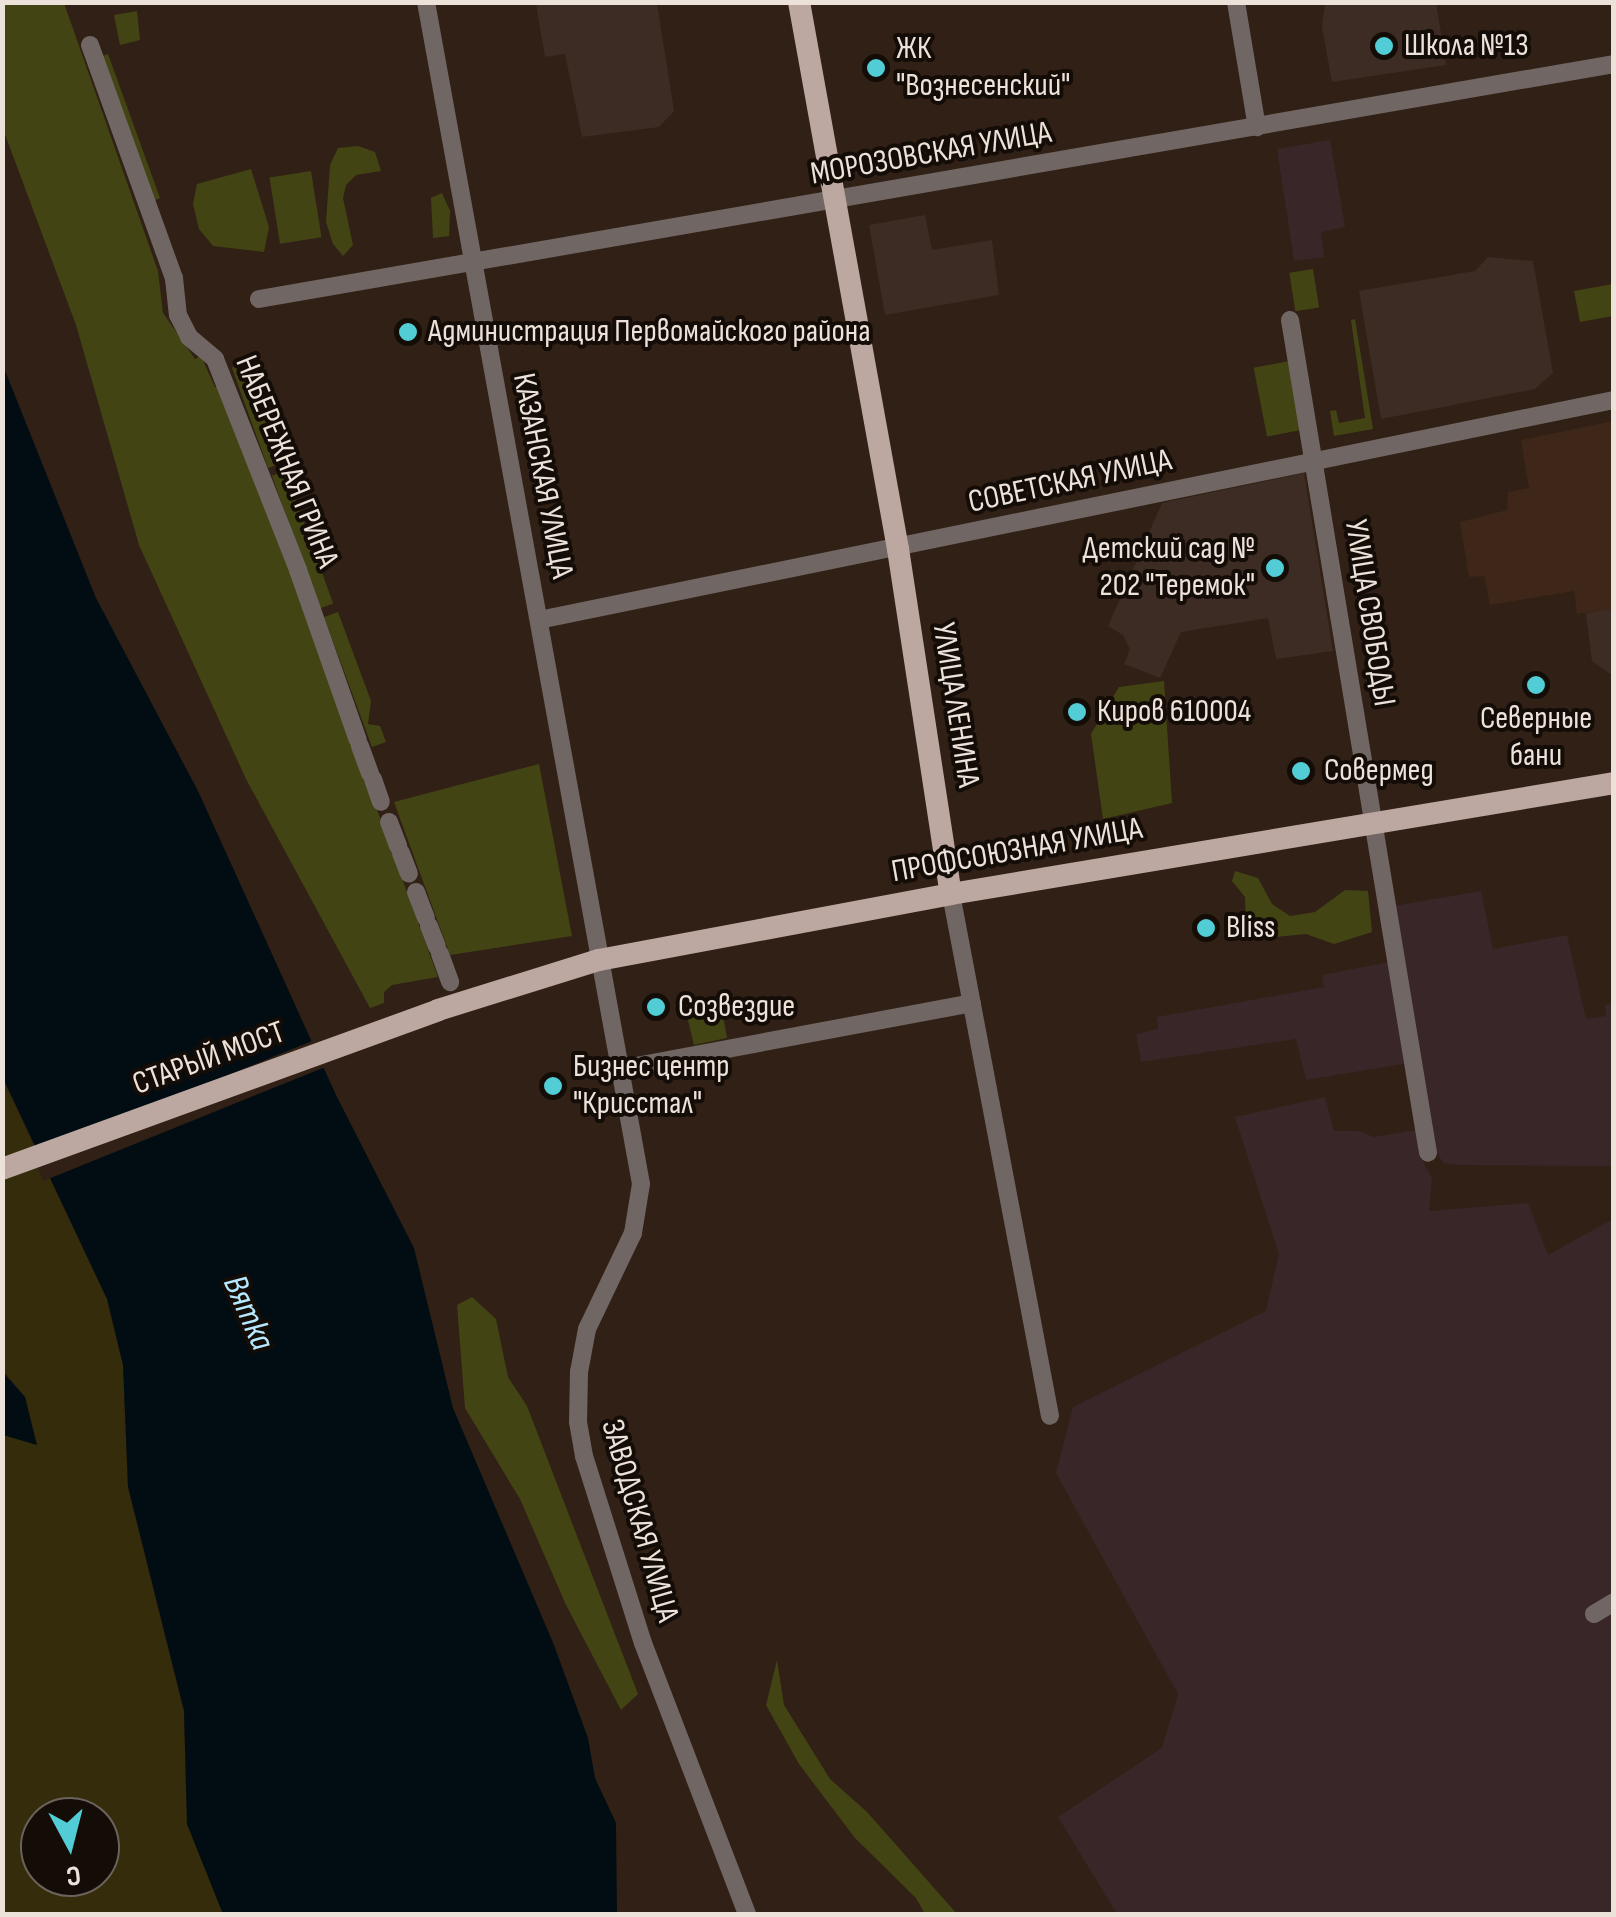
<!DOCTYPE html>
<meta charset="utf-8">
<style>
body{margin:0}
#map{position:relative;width:1616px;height:1917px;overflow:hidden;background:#312015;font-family:"Sofia Sans Condensed",sans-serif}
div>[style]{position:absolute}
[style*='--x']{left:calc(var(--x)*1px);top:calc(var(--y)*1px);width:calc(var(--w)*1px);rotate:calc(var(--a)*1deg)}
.built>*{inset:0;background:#3e2718}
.industrial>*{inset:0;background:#392629}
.education>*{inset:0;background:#3d2c23}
.green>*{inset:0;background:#434414;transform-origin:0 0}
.sand>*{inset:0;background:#342c0a}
.water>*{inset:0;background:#020d13}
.pier>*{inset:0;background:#312015;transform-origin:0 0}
.minor>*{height:18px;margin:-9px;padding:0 9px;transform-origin:9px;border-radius:9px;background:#706663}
.major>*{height:22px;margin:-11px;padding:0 11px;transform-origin:11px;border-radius:11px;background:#bda7a1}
.dots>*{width:28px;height:28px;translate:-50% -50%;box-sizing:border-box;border:5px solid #130c07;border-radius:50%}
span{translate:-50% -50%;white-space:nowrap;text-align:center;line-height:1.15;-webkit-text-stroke:8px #130c07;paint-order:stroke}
.poi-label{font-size:32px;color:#ede2da}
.left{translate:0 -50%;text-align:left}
.right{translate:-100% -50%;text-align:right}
.street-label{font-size:32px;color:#ede2da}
.water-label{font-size:35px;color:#b6e8fe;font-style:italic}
.frame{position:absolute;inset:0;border:5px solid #ede2da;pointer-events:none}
.north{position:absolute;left:20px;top:1797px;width:100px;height:100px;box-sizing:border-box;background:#130c07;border:2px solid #6a625b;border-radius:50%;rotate:173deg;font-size:28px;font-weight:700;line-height:40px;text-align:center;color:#ede2da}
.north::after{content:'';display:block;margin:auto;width:35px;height:45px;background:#52ccd5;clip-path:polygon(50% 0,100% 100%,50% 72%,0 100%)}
</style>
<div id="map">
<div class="built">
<div style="clip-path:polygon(1613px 421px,1613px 608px,1577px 614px,1574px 591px,1490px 605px,1484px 576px,1469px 577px,1460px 522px,1507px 510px,1508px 492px,1529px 488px,1521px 440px)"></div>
</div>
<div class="industrial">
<div style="clip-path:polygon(1330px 140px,1345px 227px,1321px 232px,1324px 257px,1294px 261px,1277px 149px)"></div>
<div style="clip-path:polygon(1481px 891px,1493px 949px,1567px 935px,1586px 1019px,1606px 1016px,1605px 1005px,1613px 1004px,1613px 1166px,1456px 1165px,1443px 1163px,1435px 1149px,1394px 906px)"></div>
<div style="clip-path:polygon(1394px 961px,1409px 1063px,1306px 1080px,1296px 1039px,1141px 1062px,1136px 1034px,1158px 1029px,1157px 1017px,1324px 987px,1322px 975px)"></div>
<div style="clip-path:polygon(1325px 1097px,1334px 1131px,1358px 1131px,1374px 1137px,1416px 1130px,1419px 1155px,1432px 1178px,1429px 1211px,1528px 1203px,1548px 1255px,1613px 1219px,1613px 1914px,1117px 1914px,1058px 1817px,1162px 1748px,1178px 1694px,1056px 1473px,1073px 1407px,1266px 1311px,1279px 1254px,1235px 1117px)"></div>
</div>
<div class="education">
<div style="clip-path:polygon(657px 3px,674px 111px,659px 127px,582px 137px,565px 54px,545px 57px,536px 4px)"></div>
<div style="clip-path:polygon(1325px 3px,1436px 3px,1446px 65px,1332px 82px,1322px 27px)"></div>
<div style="clip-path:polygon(925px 215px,932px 250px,992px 240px,999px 295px,885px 315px,869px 225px)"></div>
<div style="clip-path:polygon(1488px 257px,1533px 261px,1553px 373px,1535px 389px,1381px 419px,1359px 291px,1475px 271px)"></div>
<div style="clip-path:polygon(1304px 473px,1333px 651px,1276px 659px,1268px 618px,1181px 632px,1160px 678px,1124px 664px,1130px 649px,1123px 635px,1108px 626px,1162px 503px)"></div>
<div style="clip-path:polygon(1613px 608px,1614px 608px,1613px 676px,1592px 661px,1586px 613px)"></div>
</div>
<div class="green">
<div style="clip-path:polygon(3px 3px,64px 3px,158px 271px,163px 313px,195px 359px,201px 356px,215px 387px,222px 385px,438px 977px,392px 985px,384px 992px,384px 1003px,370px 1008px,246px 779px,139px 545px,76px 325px,3px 129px)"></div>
<div style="clip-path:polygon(137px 11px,140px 40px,120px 45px,114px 15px)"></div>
<div style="clip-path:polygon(108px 54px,160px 198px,153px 201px,102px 56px)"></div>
<div style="clip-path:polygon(358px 146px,375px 152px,381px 171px,356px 175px,346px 185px,343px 198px,353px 245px,343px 256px,333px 244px,326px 222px,330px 165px,338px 148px)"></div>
<div style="clip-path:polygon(251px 169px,269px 227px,264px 252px,213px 246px,199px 229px,193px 204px,197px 184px)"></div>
<div style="left:311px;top:171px;width:67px;height:42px;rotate:81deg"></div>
<div style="clip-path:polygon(442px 193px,450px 211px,449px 236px,433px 238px,431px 198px)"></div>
<div style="left:1313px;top:269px;width:39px;height:24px;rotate:81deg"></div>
<div style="clip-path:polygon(1613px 284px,1613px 316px,1580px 322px,1574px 291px)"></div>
<div style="clip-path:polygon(1355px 319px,1373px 429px,1334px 436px,1330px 411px,1336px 410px,1339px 423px,1365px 418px,1351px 320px)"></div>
<div style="clip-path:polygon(242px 355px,282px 463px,268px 468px,232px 368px)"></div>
<div style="left:1289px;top:361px;width:70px;height:36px;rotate:79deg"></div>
<div style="left:285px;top:471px;width:141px;height:14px;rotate:70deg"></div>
<div style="clip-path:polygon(338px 612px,371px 701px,368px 724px,380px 726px,386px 742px,372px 747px,324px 617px)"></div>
<div style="clip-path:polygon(1164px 681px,1172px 803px,1103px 819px,1091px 734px,1119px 687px)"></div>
<div style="clip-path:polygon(539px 764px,572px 936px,450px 955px,394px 802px)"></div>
<div style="clip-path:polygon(1235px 871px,1258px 878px,1272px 904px,1290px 916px,1315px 912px,1345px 890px,1368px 891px,1372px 932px,1334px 944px,1306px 934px,1275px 937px,1246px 932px,1245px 897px,1232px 881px)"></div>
<div style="clip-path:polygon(721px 1004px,727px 1038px,694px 1045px,685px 1008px)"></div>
<div style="clip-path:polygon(472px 1297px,496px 1319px,508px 1377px,527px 1406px,638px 1694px,621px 1710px,566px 1605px,520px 1499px,465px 1408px,457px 1305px)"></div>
<div style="clip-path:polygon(777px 1660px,784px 1705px,830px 1779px,867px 1812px,957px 1914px,925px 1914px,916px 1898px,855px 1838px,799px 1764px,766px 1705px)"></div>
</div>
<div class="sand">
<div style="clip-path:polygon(evenodd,2px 1078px,107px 1299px,123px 1365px,128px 1487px,184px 1711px,187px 1824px,223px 1914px,3px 1914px,3px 1435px,36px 1444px,25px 1397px,3px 1370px,2px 1078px,40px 1817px,100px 1817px,100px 1877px,40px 1877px,40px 1817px)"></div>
</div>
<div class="water">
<div style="clip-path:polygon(2px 363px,96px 598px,198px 791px,336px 1095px,414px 1248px,453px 1408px,554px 1645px,588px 1738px,595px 1778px,616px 1823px,617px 1914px,223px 1914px,187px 1824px,184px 1711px,128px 1487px,123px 1365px,107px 1299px,3px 1078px)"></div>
<div style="clip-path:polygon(2px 1371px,25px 1397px,37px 1445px,3px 1435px)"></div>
</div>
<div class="pier">
<div style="left:317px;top:1039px;width:29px;height:307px;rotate:68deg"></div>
</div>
<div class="minor">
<div style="--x:426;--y:2;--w:1201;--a:79.69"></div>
<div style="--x:641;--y:1184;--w:50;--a:99.3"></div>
<div style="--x:633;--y:1233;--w:106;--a:115.6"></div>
<div style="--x:587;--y:1329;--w:44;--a:100.5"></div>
<div style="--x:579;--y:1372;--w:50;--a:91.1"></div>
<div style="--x:578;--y:1422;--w:35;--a:80"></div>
<div style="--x:584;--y:1456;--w:196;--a:72.5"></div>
<div style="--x:643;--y:1643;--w:290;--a:69"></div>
<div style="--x:1236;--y:2;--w:127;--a:80.5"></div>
<div style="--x:90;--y:45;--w:248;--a:70.2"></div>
<div style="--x:174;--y:278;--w:37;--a:84"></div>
<div style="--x:178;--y:315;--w:25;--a:63"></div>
<div style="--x:189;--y:337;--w:34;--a:40"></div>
<div style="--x:215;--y:359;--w:227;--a:68.5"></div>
<div style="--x:298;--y:570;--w:180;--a:70.6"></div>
<div style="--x:259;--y:299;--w:1375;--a:-9.84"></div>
<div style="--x:1290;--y:320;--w:844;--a:80.59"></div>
<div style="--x:539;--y:620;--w:1097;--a:-11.57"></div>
<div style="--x:360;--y:746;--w:29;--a:70"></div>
<div style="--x:373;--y:779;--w:24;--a:71"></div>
<div style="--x:389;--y:822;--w:26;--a:69"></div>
<div style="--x:401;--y:853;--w:22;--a:69"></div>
<div style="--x:416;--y:892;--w:28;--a:69"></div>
<div style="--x:951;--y:894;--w:531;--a:79.26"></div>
<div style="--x:429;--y:926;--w:22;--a:69"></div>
<div style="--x:440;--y:954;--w:30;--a:70"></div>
<div style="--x:620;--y:1069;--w:358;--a:-10.6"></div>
<div style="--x:1594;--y:1614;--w:23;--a:-31"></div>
</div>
<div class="major">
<div style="--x:799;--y:2;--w:556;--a:79.74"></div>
<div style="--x:898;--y:549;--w:349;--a:81.3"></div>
<div style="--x:2;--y:1169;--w:464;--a:-20"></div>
<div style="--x:438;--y:1010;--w:169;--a:-17.3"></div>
<div style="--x:599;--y:960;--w:358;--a:-10.6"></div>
<div style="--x:951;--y:894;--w:672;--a:-9.5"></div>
</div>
<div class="dots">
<div style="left:1384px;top:46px;background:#52ccd5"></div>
<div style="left:876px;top:68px;background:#52ccd5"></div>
<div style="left:408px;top:332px;background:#52ccd5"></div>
<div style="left:1275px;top:568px;background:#52ccd5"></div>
<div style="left:1536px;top:685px;background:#52ccd5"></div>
<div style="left:1077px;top:712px;background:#52ccd5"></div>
<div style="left:1301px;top:771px;background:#52ccd5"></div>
<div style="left:1206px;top:928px;background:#52ccd5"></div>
<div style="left:656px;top:1007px;background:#52ccd5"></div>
<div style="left:553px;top:1086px;background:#52ccd5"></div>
</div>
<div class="poi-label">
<span class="left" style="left:1404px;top:46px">Школа №13</span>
<span class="left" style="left:896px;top:68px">ЖК<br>"Вознесенский"</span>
<span class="left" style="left:428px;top:332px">Администрация Первомайского района</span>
<span class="right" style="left:1255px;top:568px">Детский сад №<br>202 "Теремок"</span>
<span class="left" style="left:1097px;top:712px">Киров 610004</span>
<span style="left:1536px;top:738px">Северные<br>бани</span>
<span class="left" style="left:1324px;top:771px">Совермед</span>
<span class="left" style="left:1226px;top:928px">Bliss</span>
<span class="left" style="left:678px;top:1007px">Созвездие</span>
<span class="left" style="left:573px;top:1086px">Бизнес центр<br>"Крисстал"</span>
</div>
<div class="street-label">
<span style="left:931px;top:154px;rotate:-10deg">МОРОЗОВСКАЯ УЛИЦА</span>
<span style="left:286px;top:462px;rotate:68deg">НАБЕРЕЖНАЯ ГРИНА</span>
<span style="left:542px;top:476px;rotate:79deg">КАЗАНСКАЯ УЛИЦА</span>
<span style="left:1070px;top:482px;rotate:-12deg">СОВЕТСКАЯ УЛИЦА</span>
<span style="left:1369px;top:613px;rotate:81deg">УЛИЦА СВОБОДЫ</span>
<span style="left:955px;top:705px;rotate:81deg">УЛИЦА ЛЕНИНА</span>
<span style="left:1017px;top:851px;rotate:-10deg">ПРОФСОЮЗНАЯ УЛИЦА</span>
<span style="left:209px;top:1059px;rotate:-20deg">СТАРЫЙ МОСТ</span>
<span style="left:639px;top:1521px;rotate:74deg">ЗАВОДСКАЯ УЛИЦА</span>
</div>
<div class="water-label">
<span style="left:248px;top:1313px;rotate:66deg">Вятка</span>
</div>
<div class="frame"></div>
<div class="north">С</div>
</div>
